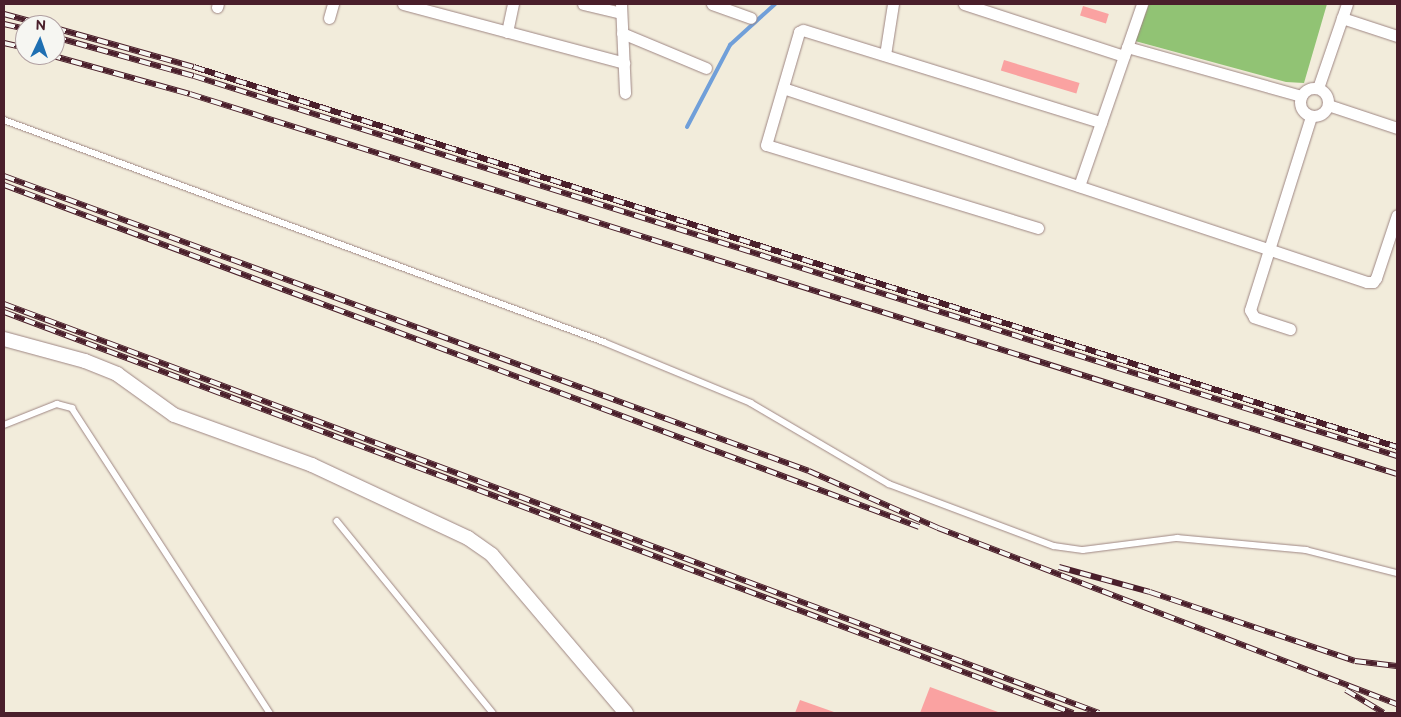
<!DOCTYPE html>
<style>
body{margin:0}
#map{position:relative;width:1401px;height:717px;overflow:hidden;background:#f2ecdb;font-family:"Balsamiq Sans",sans-serif}
div>[style]{position:absolute}
[style*='--x']{left:calc(var(--x)*1px);top:calc(var(--y)*1px);width:calc(var(--w)*1px);rotate:calc(var(--a)*1deg)}
.green>*{inset:0;background:#91c374}
.stream>*{height:4px;margin:-2px;padding:0 2px;transform-origin:2px;border-radius:2px;background:#709fd9}
.building>*{inset:0;background:#faa2a1;transform-origin:0 0}
.roads{filter:drop-shadow(0 0 1px #9e8683) drop-shadow(0 0 1px #9e8683)}
.service>*{height:5.5px;margin:-2.75px;padding:0 2.75px;transform-origin:2.75px;border-radius:2.75px;background:#fff}
.minor>*{height:11px;margin:-5.5px;padding:0 5.5px;transform-origin:5.5px;border-radius:5.5px;background:#fff}
.minor>.ring{margin:-5.5px;padding:0;box-sizing:content-box;background:none;border:11px solid #fff;border-radius:50%}
.tertiary>*{height:14px;margin:-7px;padding:0 7px;transform-origin:7px;border-radius:7px;background:#fff}
.rail>*{height:5.5px;margin-top:-2.75px;transform-origin:0;background:repeating-linear-gradient(90deg,#f6f6f2 0 11px,#4a1f2b 0 22px);box-sizing:border-box;border-block:1px solid #4a1f2b}
span{translate:-50% -50%;white-space:nowrap;text-align:center;line-height:1.15;-webkit-text-stroke:4.5px #f6f6f2;paint-order:stroke}
.frame{position:absolute;inset:0;border:5px solid #4a1f2b;pointer-events:none}
.north{position:absolute;left:15px;top:15px;width:50px;height:50px;box-sizing:border-box;background:#f6f6f2;border:1px solid #b1a0a2;border-radius:50%;rotate:3deg;font-size:14px;font-weight:700;line-height:20px;text-align:center;color:#4a1f2b}
.north::after{content:'';display:block;margin:auto;width:18px;height:22px;background:#1f6fb2;clip-path:polygon(50% 0,100% 100%,50% 72%,0 100%)}
</style>
<div id="map">
<div class="green">
<div style="clip-path:polygon(1149px 4px,1327px 4px,1304px 83px,1286px 82px,1135px 41px)"></div>
</div>
<div class="stream">
<div style="--x:687;--y:127;--w:93;--a:-62.3"></div>
<div style="--x:730;--y:45;--w:61;--a:-42.3"></div>
</div>
<div class="building">
<div style="left:1083px;top:6px;width:27px;height:10px;rotate:17deg"></div>
<div style="left:1004px;top:60px;width:79px;height:11px;rotate:17deg"></div>
<div style="clip-path:polygon(930px 687px,998px 712px,997px 713px,920px 713px)"></div>
<div style="clip-path:polygon(800px 700px,834px 712px,834px 713px,795px 713px)"></div>
</div>
<div class="roads">
<div class="service">
<div style="--x:4;--y:120;--w:640;--a:20.3"></div>
<div style="--x:604;--y:342;--w:159;--a:22.5"></div>
<div style="--x:751;--y:403;--w:160;--a:30.4"></div>
<div style="--x:889;--y:484;--w:176;--a:20.6"></div>
<div style="--x:1054;--y:546;--w:29;--a:8"></div>
<div style="--x:1083;--y:550;--w:95;--a:-7.3"></div>
<div style="--x:1177;--y:538;--w:130;--a:5.3"></div>
<div style="--x:1306;--y:550;--w:94;--a:14.2"></div>
<div style="--x:4;--y:425;--w:57;--a:-21.6"></div>
<div style="--x:57;--y:404;--w:16;--a:15"></div>
<div style="--x:72;--y:408;--w:364;--a:57"></div>
<div style="--x:337;--y:521;--w:247;--a:50.9"></div>
</div>
<div class="minor">
<div style="--x:403;--y:4;--w:229;--a:14.9"></div>
<div style="--x:583;--y:4;--w:39;--a:13"></div>
<div style="--x:621;--y:4;--w:89;--a:87.4"></div>
<div style="--x:712;--y:4;--w:41;--a:19.7"></div>
<div style="--x:964;--y:4;--w:168;--a:18"></div>
<div style="--x:217;--y:7;--w:3;--a:-72"></div>
<div style="--x:329;--y:18;--w:15;--a:-74"></div>
<div style="--x:1342;--y:18;--w:58;--a:18.1"></div>
<div style="--x:507;--y:32;--w:29;--a:-78"></div>
<div style="--x:622;--y:33;--w:91;--a:22.6"></div>
<div style="--x:1127;--y:47;--w:181;--a:15.7"></div>
<div style="--x:885;--y:55;--w:52;--a:-81.1"></div>
<div class="ring" style="left:1300px;top:88px;width:17px;height:17px"></div>
<div style="--x:783;--y:88;--w:615;--a:18.38"></div>
<div style="--x:1367;--y:282;--w:6;--a:0"></div>
<div style="--x:1373;--y:282;--w:5;--a:-53"></div>
<div style="--x:1376;--y:278;--w:66;--a:-71.6"></div>
<div style="--x:1318;--y:88;--w:89;--a:-71"></div>
<div style="--x:1328;--y:105;--w:73;--a:18.4"></div>
<div style="--x:1079;--y:186;--w:193;--a:-70.9"></div>
<div style="--x:1038;--y:228;--w:284;--a:-163"></div>
<div style="--x:766;--y:145;--w:118;--a:-73.7"></div>
<div style="--x:799;--y:32;--w:4;--a:-27"></div>
<div style="--x:803;--y:30;--w:312;--a:17.2"></div>
<div style="--x:1290;--y:329;--w:38;--a:-162"></div>
<div style="--x:1254;--y:317;--w:8;--a:-120"></div>
<div style="--x:1250;--y:310;--w:203;--a:-72.5"></div>
</div>
<div class="tertiary">
<div style="--x:4;--y:339;--w:84;--a:15.2"></div>
<div style="--x:85;--y:361;--w:35;--a:22"></div>
<div style="--x:117;--y:374;--w:70;--a:35.7"></div>
<div style="--x:174;--y:415;--w:147;--a:19.9"></div>
<div style="--x:312;--y:465;--w:172;--a:25.1"></div>
<div style="--x:468;--y:538;--w:29;--a:35"></div>
<div style="--x:492;--y:555;--w:207;--a:49.7"></div>
</div>
</div>
<div class="rail">
<div style="--x:4;--y:14;--w:42;--a:15"></div>
<div style="--x:4;--y:24;--w:22;--a:13"></div>
<div style="--x:55;--y:28;--w:144;--a:15.7"></div>
<div style="--x:194;--y:67;--w:1262;--a:17.53"></div>
<div style="--x:55;--y:37;--w:144;--a:15.7"></div>
<div style="--x:194;--y:76;--w:1262;--a:17.53"></div>
<div style="--x:4;--y:43;--w:22;--a:13"></div>
<div style="--x:50;--y:55;--w:145;--a:15.6"></div>
<div style="--x:190;--y:94;--w:1265;--a:17.48"></div>
<div style="--x:4;--y:176;--w:857;--a:20.13"></div>
<div style="--x:809;--y:471;--w:141;--a:23.8"></div>
<div style="--x:938;--y:528;--w:492;--a:21"></div>
<div style="--x:4;--y:185;--w:977;--a:20.49"></div>
<div style="--x:4;--y:304;--w:1169;--a:20.48"></div>
<div style="--x:4;--y:312;--w:1142;--a:20.56"></div>
<div style="--x:1059;--y:567;--w:94;--a:15.4"></div>
<div style="--x:1150;--y:592;--w:216;--a:18.6"></div>
<div style="--x:1355;--y:661;--w:42;--a:6.8"></div>
<div style="--x:1346;--y:690;--w:44;--a:31.2"></div>
</div>
<div class="frame"></div>
<div class="north">N</div>
</div>
